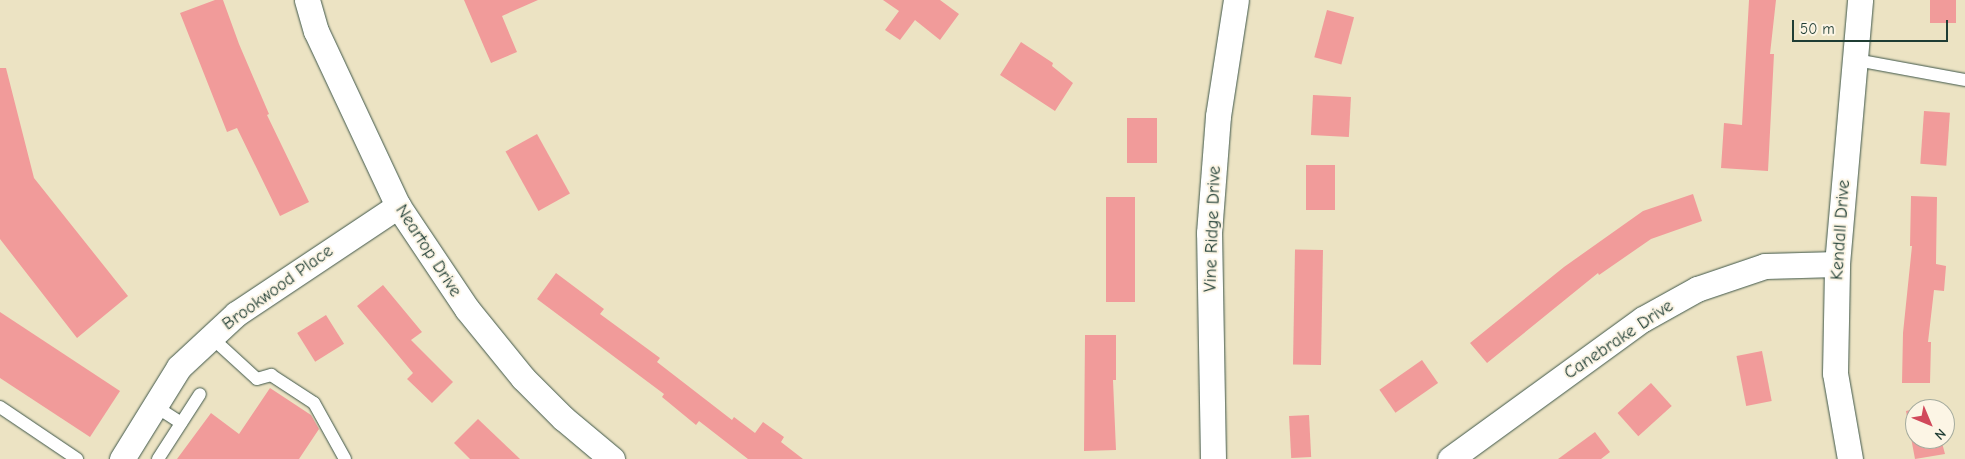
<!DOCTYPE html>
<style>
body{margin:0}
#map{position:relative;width:1965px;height:459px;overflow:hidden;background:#ece3c3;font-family:"Comic Neue",sans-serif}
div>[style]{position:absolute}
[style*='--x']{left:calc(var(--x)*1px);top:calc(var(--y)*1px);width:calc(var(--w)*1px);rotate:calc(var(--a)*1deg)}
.building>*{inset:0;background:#f19b9a;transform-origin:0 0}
.roads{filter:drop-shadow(0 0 1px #3e5649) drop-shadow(0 0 1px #3e5649)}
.lane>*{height:12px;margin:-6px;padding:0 6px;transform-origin:6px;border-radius:6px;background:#fff}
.street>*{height:25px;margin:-12.5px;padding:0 12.5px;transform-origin:12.5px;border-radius:12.5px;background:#fff}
span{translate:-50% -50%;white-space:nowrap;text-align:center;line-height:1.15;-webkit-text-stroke:4px #fcf5e5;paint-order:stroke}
.street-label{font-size:18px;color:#1f3d34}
.north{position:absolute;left:1905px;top:399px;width:50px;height:50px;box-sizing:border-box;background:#fcf5e5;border:1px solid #a4ab9e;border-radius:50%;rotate:135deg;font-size:14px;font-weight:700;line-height:20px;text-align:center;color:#1f3d34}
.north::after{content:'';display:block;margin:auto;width:18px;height:22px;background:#d1495b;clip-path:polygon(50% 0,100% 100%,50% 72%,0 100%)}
.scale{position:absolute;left:1792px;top:20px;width:156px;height:22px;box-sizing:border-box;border:2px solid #1f3d34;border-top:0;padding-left:6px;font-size:15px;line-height:18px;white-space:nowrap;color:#1f3d34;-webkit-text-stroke:4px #fcf5e5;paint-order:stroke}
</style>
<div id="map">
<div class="building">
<div style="clip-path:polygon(215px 0,223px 0,239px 44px,269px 114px,267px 115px,309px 202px,280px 216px,237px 128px,227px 132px,180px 13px)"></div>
<div style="clip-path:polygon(464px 0,538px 0,502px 16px,517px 52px,491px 63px)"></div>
<div style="clip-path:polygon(883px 0,940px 0,959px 14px,940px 40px,915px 20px,900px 40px,885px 30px,899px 11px)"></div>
<div style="clip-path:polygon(1749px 0,1776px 0,1770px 54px,1774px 54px,1768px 171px,1721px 168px,1724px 123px,1742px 125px)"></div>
<div style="left:1930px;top:0;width:26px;height:23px"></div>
<div style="left:1327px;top:10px;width:28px;height:49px;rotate:15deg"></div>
<div style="clip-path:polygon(1021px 42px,1053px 63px,1052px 66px,1073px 83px,1055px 111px,1000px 75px)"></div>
<div style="clip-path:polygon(0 68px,6px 68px,34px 178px,128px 296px,77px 338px,0 239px)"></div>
<div style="left:1313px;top:95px;width:38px;height:40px;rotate:3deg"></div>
<div style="left:1924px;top:111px;width:26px;height:53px;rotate:4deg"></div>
<div style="left:1127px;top:118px;width:30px;height:45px"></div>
<div style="left:537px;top:134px;width:68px;height:36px;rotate:61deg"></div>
<div style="left:1306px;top:165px;width:29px;height:45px"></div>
<div style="clip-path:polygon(1693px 194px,1702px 221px,1651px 239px,1599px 275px,1598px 273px,1487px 363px,1470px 343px,1564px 267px,1643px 211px)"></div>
<div style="clip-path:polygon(1911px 196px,1937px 197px,1936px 264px,1946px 266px,1944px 291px,1934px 290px,1928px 342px,1931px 342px,1930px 383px,1902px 383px,1903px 333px,1912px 246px,1910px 246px)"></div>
<div style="left:1106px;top:197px;width:29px;height:105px"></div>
<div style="left:1323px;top:250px;width:115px;height:28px;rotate:91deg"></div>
<div style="clip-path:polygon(556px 273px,604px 309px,600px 314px,660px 358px,657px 362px,732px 420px,734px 417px,755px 433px,763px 422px,784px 437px,781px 442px,803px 459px,748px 459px,699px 421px,696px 425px,662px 397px,664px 394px,537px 299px)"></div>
<div style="clip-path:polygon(383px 285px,422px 332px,411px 340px,453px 382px,432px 403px,407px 379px,413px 373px,357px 306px)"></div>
<div style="clip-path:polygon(0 312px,120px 391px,90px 437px,0 378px)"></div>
<div style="left:326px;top:315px;width:34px;height:34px;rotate:58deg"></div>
<div style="clip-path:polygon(1085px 335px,1116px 335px,1116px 380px,1113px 380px,1116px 450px,1084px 451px)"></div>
<div style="left:1762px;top:351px;width:51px;height:26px;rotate:79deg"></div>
<div style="left:1422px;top:360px;width:28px;height:52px;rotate:55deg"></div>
<div style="left:1651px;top:383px;width:31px;height:45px;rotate:48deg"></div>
<div style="clip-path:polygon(270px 388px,311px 415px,319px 429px,299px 459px,177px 459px,211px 413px,239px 434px)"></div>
<div style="clip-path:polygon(1934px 404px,1935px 409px,1915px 409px,1915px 439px,1941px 439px,1945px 454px,1915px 459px,1906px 411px)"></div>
<div style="left:1309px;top:415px;width:42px;height:20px;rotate:87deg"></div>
<div style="clip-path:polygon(478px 419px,520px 459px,470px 459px,454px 443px)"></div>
<div style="clip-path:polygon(1595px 432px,1610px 452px,1601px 459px,1558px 459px)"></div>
</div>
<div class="roads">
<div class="lane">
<div style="--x:1856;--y:60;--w:111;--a:10.4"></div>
<div style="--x:211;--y:337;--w:62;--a:42.4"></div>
<div style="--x:257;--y:379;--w:15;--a:-16"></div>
<div style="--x:271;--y:375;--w:51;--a:33.1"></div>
<div style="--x:314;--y:403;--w:64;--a:61"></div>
<div style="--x:155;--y:406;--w:31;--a:33"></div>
<div style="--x:0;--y:407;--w:93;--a:34"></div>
<div style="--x:158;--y:459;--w:77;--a:-57.1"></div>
</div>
<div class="street">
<div style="--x:307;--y:0;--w:32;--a:74"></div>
<div style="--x:316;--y:31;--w:193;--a:64.9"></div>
<div style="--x:398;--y:206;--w:124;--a:56.2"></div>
<div style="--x:467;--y:309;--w:89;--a:50.9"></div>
<div style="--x:523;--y:378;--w:57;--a:45"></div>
<div style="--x:563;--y:418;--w:64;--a:39.9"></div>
<div style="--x:122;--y:459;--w:108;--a:-58.2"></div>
<div style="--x:179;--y:367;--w:78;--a:-42.9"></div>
<div style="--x:236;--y:314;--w:195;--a:-33.7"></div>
<div style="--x:1213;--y:459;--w:226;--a:-91"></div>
<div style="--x:1209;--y:233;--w:117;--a:-85.6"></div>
<div style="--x:1218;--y:116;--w:117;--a:-81.2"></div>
<div style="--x:1450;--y:459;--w:238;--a:-36"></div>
<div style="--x:1643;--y:319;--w:62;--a:-29.1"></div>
<div style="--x:1697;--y:289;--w:72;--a:-18.7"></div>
<div style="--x:1765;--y:266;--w:72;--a:-1.6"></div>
<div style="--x:1850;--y:459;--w:87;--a:-99.9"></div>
<div style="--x:1835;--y:373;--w:109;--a:-88.9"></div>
<div style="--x:1837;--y:264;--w:265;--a:-85"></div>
</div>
</div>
<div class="street-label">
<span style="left:1213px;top:229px;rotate:-88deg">Vine Ridge Drive</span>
<span style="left:1841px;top:230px;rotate:-86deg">Kendall Drive</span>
<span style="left:428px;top:251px;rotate:57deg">Neartop Drive</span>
<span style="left:278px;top:288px;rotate:-36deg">Brookwood Place</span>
<span style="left:1619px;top:340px;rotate:-34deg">Canebrake Drive</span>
</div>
<div class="north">N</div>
<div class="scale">50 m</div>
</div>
